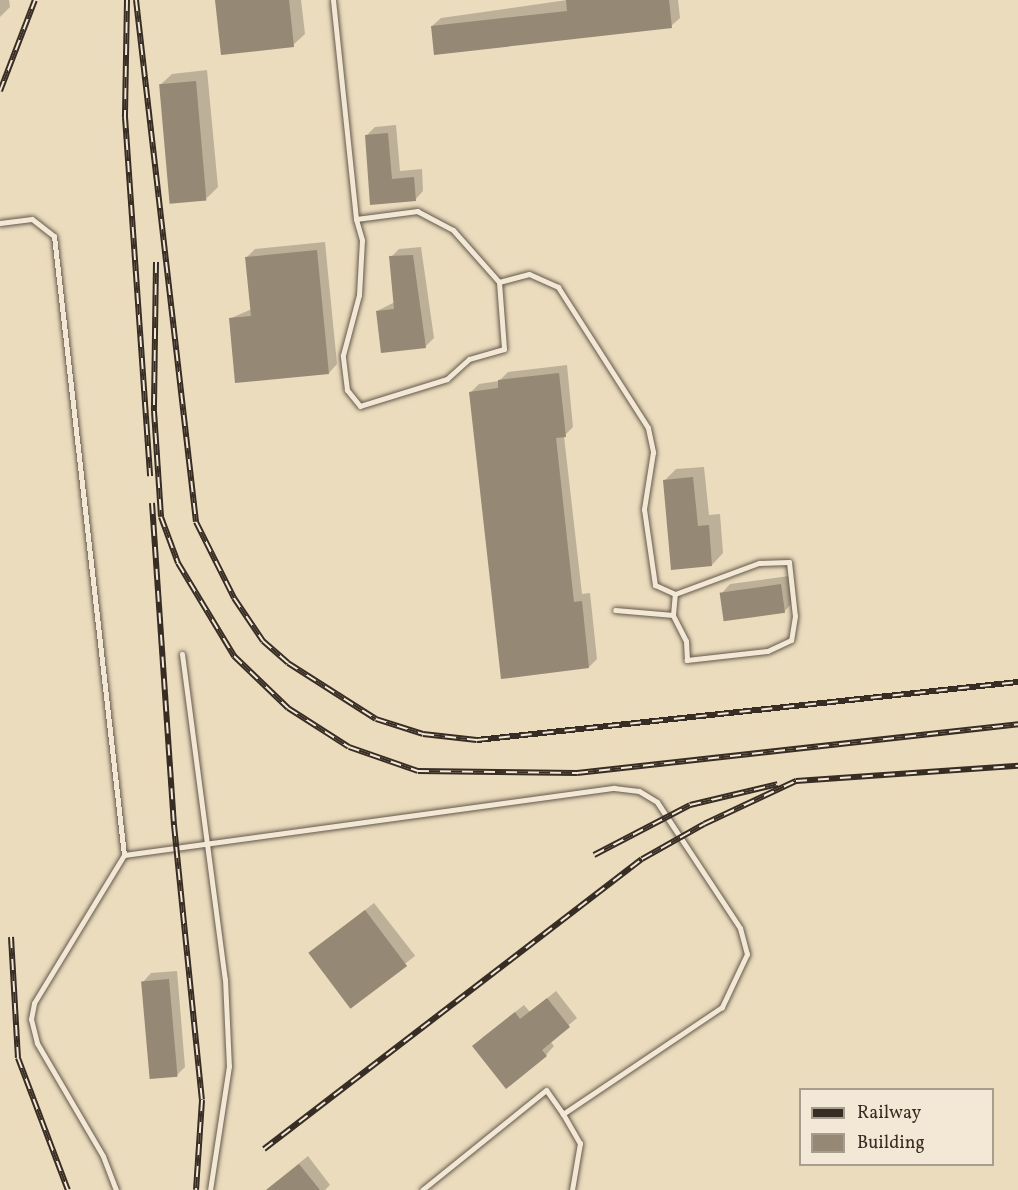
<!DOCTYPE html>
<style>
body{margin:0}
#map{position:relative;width:1018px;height:1190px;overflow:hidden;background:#ebdcbe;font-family:Vollkorn,serif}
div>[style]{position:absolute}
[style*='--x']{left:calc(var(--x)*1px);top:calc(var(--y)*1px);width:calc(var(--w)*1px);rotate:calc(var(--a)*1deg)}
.shadow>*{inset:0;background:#0003;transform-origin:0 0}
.building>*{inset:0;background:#958874;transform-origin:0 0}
.roads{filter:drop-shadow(0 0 2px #64594a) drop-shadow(0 0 2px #64594a)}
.lane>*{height:5px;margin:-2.5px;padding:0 2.5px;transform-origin:2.5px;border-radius:2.5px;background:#f2e8d5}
.rail>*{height:6px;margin-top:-3px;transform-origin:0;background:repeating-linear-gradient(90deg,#f2e8d5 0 11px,#372d24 0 22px);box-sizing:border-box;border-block:2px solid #372d24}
span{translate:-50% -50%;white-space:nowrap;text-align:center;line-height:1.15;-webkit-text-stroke:6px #f2e8d5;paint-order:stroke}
.legend{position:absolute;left:799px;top:1088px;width:195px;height:78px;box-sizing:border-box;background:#f2e8d5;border:2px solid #a79d8e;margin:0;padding:8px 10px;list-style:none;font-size:18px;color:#372d24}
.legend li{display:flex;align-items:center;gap:12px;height:30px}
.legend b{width:30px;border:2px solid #a79d8e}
</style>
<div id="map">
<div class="shadow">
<div style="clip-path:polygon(0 0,9px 0,10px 7px,0 17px)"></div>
<div style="clip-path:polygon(216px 0,301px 0,305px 34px,293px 45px)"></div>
<div style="clip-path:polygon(567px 0,678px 0,680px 18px,671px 26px,432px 26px,441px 18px)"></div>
<div style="clip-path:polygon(207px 70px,218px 187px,207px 198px,160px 85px,172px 74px)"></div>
<div style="clip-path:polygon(396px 125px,400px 171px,422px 169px,423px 191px,415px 200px,372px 203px,367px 135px,375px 127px)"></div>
<div style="clip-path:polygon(325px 242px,337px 364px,329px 373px,231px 318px,252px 309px,247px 257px,255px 249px)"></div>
<div style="clip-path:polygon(421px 247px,434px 338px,426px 346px,377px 311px,395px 302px,391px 257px,399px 249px)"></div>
<div style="clip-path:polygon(567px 365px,573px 427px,564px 436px,582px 594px,590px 593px,597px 659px,589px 667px,471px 392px,479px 384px,499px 381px,508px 372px)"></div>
<div style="clip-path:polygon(704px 467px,709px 515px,720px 514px,723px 553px,712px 565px,664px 481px,676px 469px)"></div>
<div style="clip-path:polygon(789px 576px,792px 603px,784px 612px,722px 593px,730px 584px)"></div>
<div style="left:374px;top:903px;width:67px;height:81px;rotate:52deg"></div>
<div style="clip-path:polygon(177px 971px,185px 1067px,177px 1075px,143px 982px,151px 973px)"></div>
<div style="clip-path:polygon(556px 991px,577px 1018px,550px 1041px,554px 1046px,546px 1055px,482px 1038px,524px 1005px,530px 1012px)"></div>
<div style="clip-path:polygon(308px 1156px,330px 1185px,325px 1190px,266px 1190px)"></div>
</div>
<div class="building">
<div style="clip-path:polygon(215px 0,289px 0,294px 47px,221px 55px)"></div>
<div style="clip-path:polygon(566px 0,669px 0,672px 28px,434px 55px,431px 26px,567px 11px)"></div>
<div style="left:196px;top:81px;width:120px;height:37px;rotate:85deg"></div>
<div style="clip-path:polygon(388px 133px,392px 179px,414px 177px,416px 201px,370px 205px,365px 135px)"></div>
<div style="clip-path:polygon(317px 250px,329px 374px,235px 383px,229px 318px,251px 316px,245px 257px)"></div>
<div style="clip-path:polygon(413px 255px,426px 348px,381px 353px,376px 311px,394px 309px,389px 256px)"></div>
<div style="clip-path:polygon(559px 373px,566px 437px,556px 438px,574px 602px,582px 601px,589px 668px,501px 679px,469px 392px,498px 388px,498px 380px)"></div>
<div style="clip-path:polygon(693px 477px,698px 526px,709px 525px,712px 566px,671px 570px,663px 480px)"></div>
<div style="left:781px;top:584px;width:29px;height:62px;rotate:82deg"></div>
<div style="left:365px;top:910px;width:70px;height:71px;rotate:53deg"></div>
<div style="left:169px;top:979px;width:98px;height:28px;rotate:85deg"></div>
<div style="clip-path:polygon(547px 998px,570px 1027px,542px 1050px,547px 1056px,506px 1089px,472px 1046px,515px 1012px,520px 1019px)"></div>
<div style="clip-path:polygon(299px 1164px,320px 1190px,266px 1190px)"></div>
</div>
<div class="roads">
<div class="lane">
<div style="--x:333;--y:0;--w:220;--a:84"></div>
<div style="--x:356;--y:219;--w:62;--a:-7.5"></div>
<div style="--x:417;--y:211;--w:41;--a:27.8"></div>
<div style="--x:453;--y:230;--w:69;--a:48.5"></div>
<div style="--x:499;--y:282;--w:67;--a:85.7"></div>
<div style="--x:504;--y:349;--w:36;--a:164"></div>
<div style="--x:469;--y:359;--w:30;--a:138"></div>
<div style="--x:447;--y:379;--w:91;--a:162.8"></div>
<div style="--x:360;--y:406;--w:21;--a:-129"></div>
<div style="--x:347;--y:390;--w:35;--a:-97"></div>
<div style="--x:343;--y:355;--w:62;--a:-75.1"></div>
<div style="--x:359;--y:295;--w:55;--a:-86.9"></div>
<div style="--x:362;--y:240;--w:22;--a:-106"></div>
<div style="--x:0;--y:223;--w:32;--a:-7"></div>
<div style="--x:32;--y:219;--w:28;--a:38"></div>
<div style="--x:54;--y:236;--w:623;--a:83.55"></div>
<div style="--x:499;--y:282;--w:31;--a:-15"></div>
<div style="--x:529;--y:274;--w:32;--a:24"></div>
<div style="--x:558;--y:287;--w:167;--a:57.4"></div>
<div style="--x:648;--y:428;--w:25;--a:78"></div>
<div style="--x:653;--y:452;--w:58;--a:99"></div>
<div style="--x:644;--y:509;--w:77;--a:81.8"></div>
<div style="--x:655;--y:585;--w:22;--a:24"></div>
<div style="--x:675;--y:594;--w:90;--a:-20.3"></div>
<div style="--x:759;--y:563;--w:30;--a:-2"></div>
<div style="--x:789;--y:562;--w:54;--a:83.7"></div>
<div style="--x:795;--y:616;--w:24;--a:99"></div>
<div style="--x:791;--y:640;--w:26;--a:155"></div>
<div style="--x:767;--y:651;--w:81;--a:173.6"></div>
<div style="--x:687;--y:660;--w:19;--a:-93"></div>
<div style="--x:686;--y:641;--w:29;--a:-117"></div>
<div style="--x:673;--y:615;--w:58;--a:-175.1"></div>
<div style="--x:673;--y:615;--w:21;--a:-85"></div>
<div style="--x:182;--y:654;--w:328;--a:82.5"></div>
<div style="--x:225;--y:979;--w:87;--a:87.4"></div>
<div style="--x:229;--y:1066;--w:125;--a:98.7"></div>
<div style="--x:563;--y:1114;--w:34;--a:60"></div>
<div style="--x:580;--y:1143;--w:48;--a:99.7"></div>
<div style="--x:116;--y:1190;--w:36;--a:-111"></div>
<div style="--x:103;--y:1156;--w:131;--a:-120.3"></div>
<div style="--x:37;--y:1043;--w:25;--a:-104"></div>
<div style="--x:31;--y:1019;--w:16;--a:-79"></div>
<div style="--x:34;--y:1003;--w:173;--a:-58.7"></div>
<div style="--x:124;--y:855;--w:495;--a:-7.8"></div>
<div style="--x:614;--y:788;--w:25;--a:7"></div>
<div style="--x:639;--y:791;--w:21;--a:31"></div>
<div style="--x:657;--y:802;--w:151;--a:56.6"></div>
<div style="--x:740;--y:928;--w:27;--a:75"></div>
<div style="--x:747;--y:954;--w:59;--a:115.3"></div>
<div style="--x:722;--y:1007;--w:192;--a:146.1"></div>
<div style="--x:563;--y:1114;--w:29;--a:-125"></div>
<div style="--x:546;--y:1090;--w:159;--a:141.1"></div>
</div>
</div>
<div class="rail">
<div style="--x:127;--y:0;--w:117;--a:91"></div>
<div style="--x:125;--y:117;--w:360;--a:86"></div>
<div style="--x:136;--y:0;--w:525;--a:83.44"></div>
<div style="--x:196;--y:522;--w:85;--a:63.4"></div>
<div style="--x:234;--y:598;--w:52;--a:56"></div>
<div style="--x:263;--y:641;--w:33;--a:41"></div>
<div style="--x:288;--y:663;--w:104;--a:32.5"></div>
<div style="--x:376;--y:719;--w:49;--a:17.7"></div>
<div style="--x:423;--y:734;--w:54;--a:6.3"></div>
<div style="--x:477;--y:740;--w:544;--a:-6.12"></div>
<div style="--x:0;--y:91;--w:97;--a:-69"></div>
<div style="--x:156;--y:262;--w:149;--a:90.8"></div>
<div style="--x:154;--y:411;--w:106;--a:86.2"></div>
<div style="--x:161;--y:517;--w:49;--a:69.7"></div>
<div style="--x:178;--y:563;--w:109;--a:58.9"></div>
<div style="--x:234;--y:656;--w:75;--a:43.9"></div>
<div style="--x:288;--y:708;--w:72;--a:32.6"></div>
<div style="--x:349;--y:747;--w:73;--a:19.2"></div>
<div style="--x:418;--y:771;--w:159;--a:0.7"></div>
<div style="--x:577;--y:773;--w:444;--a:-6.3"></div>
<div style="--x:152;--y:503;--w:323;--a:86.1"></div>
<div style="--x:174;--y:825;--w:276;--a:84.2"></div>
<div style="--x:202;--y:1100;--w:90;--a:93.8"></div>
<div style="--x:594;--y:855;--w:108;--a:-27.5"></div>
<div style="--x:690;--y:805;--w:90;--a:-13.4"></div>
<div style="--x:11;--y:937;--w:121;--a:86.7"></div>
<div style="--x:18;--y:1058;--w:141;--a:69.3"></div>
<div style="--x:264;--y:1149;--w:476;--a:-37.5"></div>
<div style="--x:642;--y:859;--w:71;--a:-29.4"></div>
<div style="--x:704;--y:824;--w:102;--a:-25.1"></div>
<div style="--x:796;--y:781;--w:223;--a:-3.9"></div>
</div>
<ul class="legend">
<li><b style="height:8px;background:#372d24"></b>Railway</li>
<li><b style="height:16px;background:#958874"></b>Building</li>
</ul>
</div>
